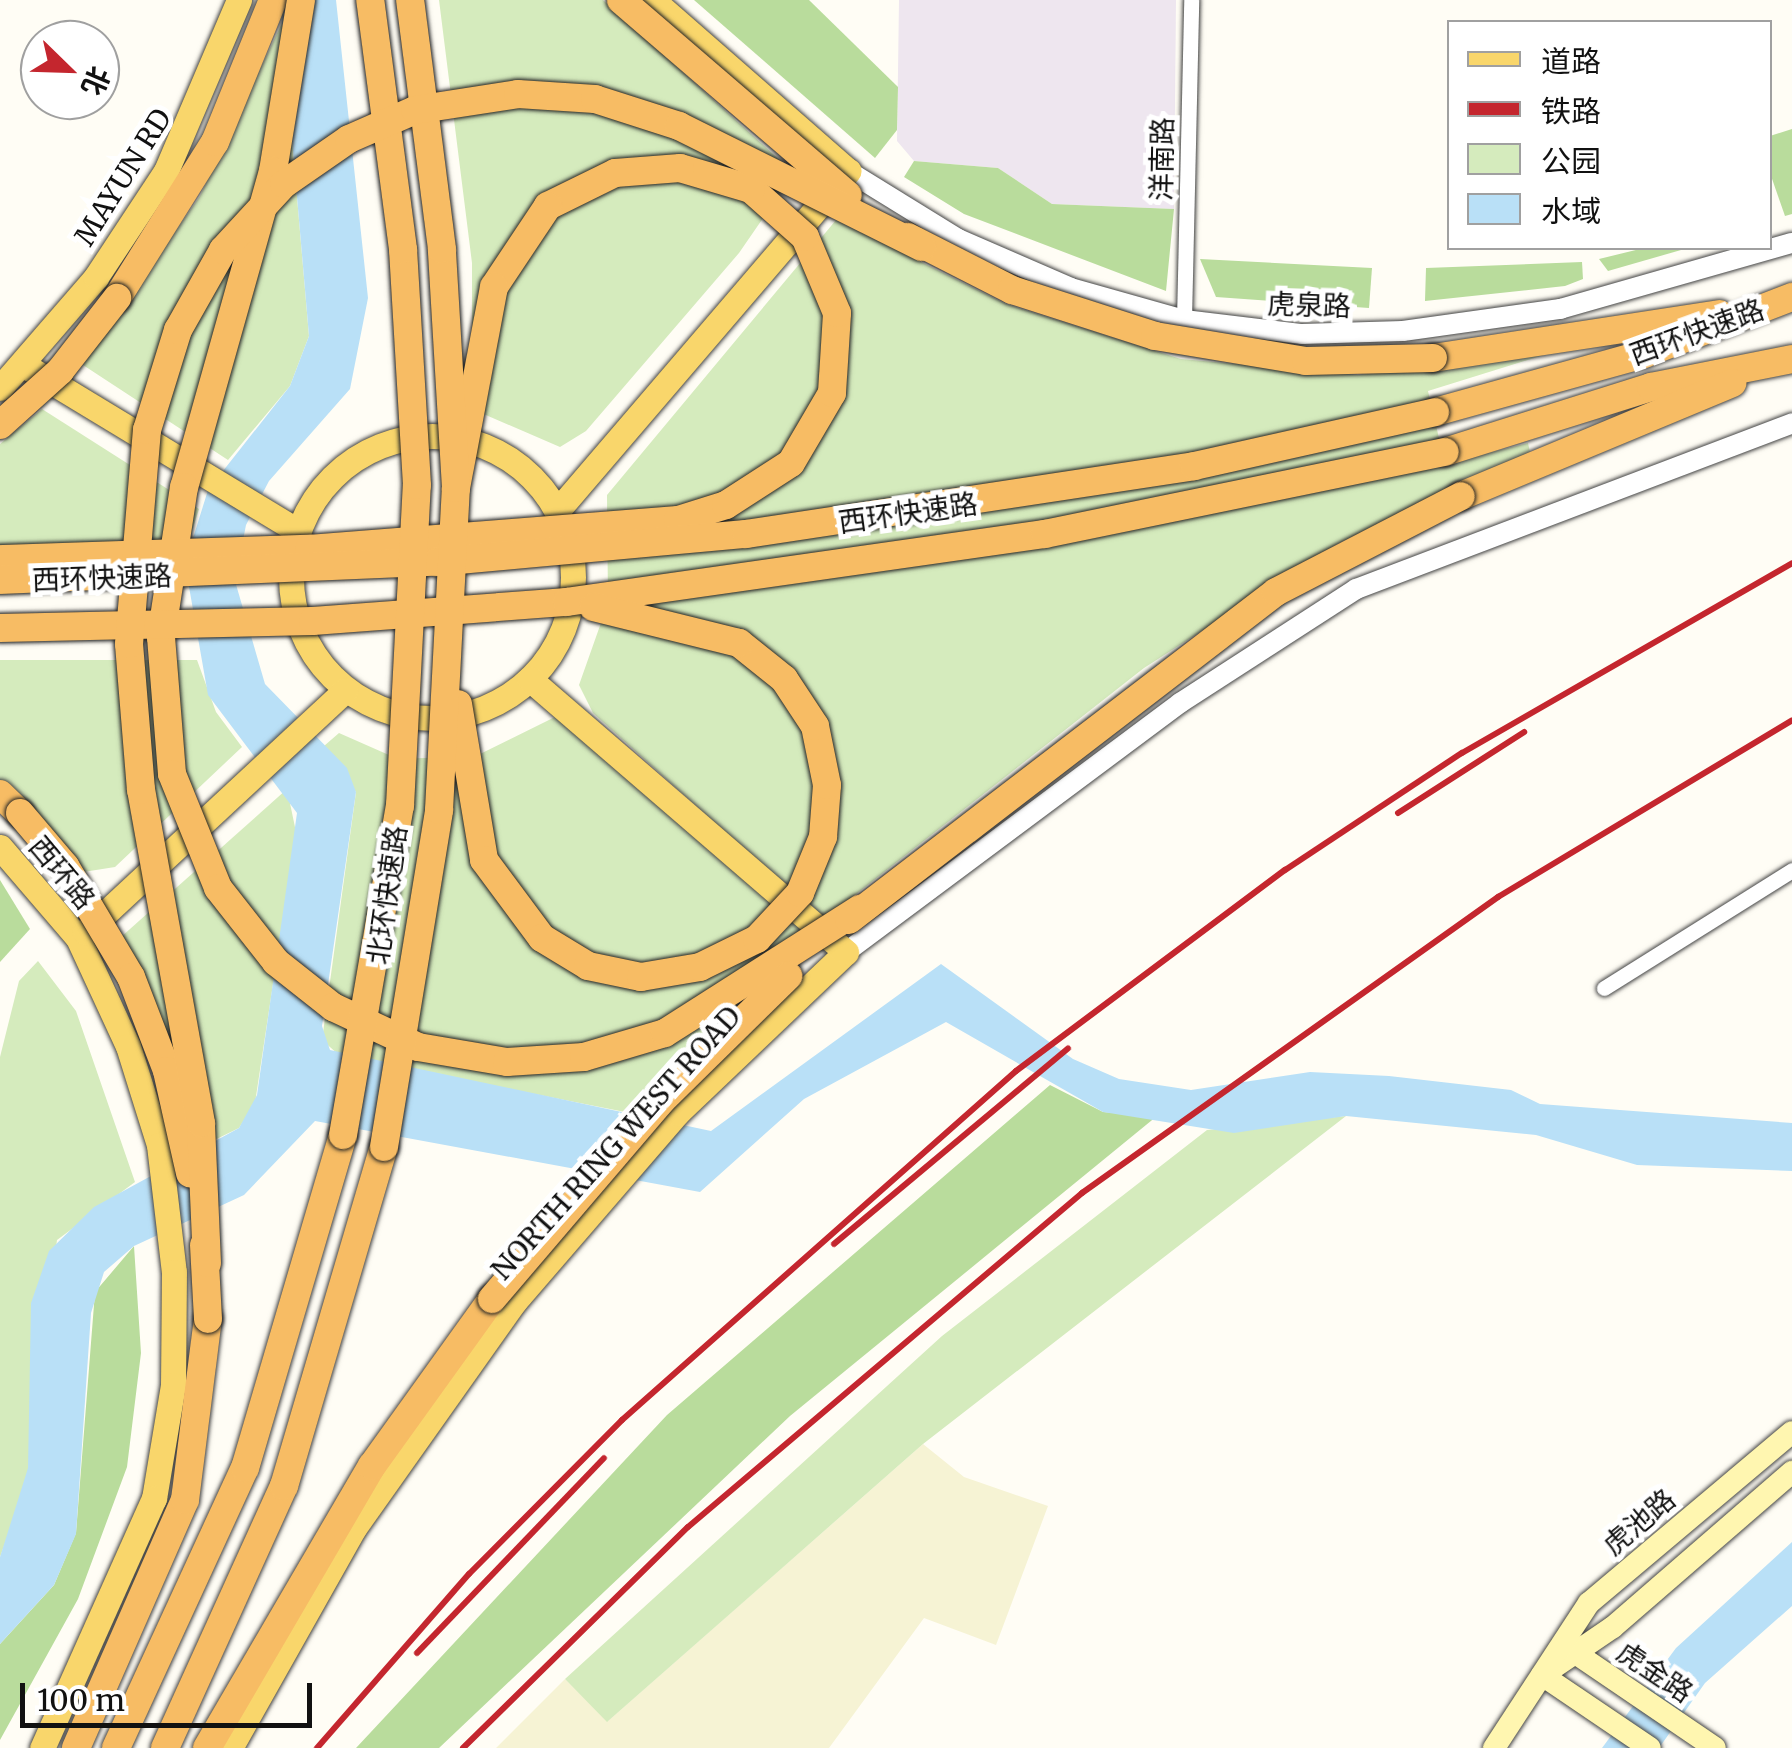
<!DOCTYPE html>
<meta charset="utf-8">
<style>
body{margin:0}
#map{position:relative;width:1792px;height:1748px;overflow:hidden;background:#fffdf5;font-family:Merriweather,"Noto Sans SC",serif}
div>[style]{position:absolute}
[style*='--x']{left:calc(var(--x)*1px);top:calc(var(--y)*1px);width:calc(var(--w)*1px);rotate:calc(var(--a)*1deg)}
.industrial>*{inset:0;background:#eee6ef}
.farmland>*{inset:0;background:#f6f3d4}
.green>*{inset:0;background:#d5ebbd}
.forest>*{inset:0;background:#b9dc9c}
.water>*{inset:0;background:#b9e0f7}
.roads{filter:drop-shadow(0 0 2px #444) drop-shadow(0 0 2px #444)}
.minor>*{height:15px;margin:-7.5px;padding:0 7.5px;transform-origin:7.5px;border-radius:7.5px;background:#fff}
.tertiary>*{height:20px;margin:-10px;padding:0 10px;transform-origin:10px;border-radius:10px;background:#fff}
.secondary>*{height:22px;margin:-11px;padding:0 11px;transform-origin:11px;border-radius:11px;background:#fff6b0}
.primary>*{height:25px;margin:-12.5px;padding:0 12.5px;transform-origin:12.5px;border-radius:12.5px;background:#f9d66b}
.primary>.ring{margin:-12.5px;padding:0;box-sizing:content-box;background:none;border:25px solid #f9d66b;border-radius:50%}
.trunk>*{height:28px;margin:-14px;padding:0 14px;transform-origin:14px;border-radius:14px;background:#f7bc64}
.rail>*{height:6px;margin:-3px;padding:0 3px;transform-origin:3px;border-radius:3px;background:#c4262e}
.bridges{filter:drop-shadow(0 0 2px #222) drop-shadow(0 0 2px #222)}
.trunk-bridge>*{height:28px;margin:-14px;padding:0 14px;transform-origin:14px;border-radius:14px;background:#f7bc64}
span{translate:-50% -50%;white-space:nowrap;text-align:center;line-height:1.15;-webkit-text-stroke:10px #fff;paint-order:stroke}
.street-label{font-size:28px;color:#111}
.legend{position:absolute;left:1447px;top:20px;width:325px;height:230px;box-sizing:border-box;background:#fff;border:2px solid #a0a0a0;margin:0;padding:12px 18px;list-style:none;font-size:30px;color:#111}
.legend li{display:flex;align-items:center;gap:20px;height:50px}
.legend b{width:50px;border:2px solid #a0a0a0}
.north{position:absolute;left:20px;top:20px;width:100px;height:100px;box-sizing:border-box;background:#fff;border:2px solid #a0a0a0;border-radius:50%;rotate:113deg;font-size:28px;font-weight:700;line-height:40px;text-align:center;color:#111}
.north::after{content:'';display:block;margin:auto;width:35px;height:45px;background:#c4262e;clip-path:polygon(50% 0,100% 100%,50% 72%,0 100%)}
.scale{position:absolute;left:20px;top:1683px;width:292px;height:45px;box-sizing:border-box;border:5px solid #111;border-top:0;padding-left:12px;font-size:30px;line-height:35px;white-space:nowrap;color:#111;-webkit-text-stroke:8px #fff;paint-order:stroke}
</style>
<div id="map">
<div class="industrial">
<div style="clip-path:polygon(899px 0,1176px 0,1174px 209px,1052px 204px,998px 168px,914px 161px,897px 141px)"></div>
</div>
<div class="farmland">
<div style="clip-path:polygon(923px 1444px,964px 1477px,1048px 1506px,996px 1645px,924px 1618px,829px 1748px,496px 1748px,565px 1679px,608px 1721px)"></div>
</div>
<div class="green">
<div style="clip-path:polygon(439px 0,603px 0,794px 173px,739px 253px,586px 431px,560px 447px,472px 409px,472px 263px)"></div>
<div style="clip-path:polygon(282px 23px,309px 336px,290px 386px,228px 460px,83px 365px,200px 196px)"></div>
<div style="clip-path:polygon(836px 220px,1006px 304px,1181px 359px,1358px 375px,1547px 354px,1428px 391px,1445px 464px,1528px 443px,1530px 452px,1337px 544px,1144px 668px,823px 920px,593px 713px,579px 685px,608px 603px,607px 495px)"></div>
<div style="clip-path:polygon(42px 409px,199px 509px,186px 550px,0 558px,0 444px)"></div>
<div style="clip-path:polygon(0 660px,197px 660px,216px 712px,242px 747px,115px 867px,77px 873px,0 786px)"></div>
<div style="clip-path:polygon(555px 717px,809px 936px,635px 1114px,339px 1055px,322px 1040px,356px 792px,324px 746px,339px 733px,398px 759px,476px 756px)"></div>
<div style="clip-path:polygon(287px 789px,296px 832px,255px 1103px,239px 1128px,196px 1149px,121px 937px)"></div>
<div style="clip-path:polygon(38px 961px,76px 1011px,135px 1182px,57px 1240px,26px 1486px,0 1557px,0 1057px,19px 981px)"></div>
<div style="clip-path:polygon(1346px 1116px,923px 1444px,607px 1722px,565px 1679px,942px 1336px,1207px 1130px)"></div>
</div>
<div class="forest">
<div style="clip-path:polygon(694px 0,809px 0,898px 87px,897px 130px,875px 158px)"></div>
<div style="clip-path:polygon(1792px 129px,1792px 214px,1785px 216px,1770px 173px,1770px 136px)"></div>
<div style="clip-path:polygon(914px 161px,998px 168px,1052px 204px,1174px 209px,1166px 291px,964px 214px,904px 177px)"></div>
<div style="clip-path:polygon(1644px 248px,1688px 248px,1608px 271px,1599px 259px)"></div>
<div style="clip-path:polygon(1200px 259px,1372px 268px,1369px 308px,1216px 297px)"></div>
<div style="clip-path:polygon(1582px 262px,1583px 279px,1565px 286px,1425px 301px,1426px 268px)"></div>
<div style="clip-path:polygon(0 880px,30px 929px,0 962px)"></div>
<div style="clip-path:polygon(1050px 1085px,1103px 1112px,1157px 1116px,790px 1416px,439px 1748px,356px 1748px,667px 1415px)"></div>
<div style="clip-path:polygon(134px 1246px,141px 1353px,127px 1467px,78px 1599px,0 1740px,0 1644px,54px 1585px,76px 1533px,95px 1292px)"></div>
</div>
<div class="water">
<div style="clip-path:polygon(280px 0,336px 0,368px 298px,350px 389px,269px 481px,246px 525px,235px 581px,265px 684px,347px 768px,356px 792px,322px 1026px,330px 1050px,711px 1131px,941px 964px,1073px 1059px,1119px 1079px,1191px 1090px,1310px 1072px,1389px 1076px,1511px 1090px,1540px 1104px,1792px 1123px,1792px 1171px,1637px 1165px,1536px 1135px,1346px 1116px,1234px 1133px,1103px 1112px,946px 1022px,804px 1099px,700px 1192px,315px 1121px,244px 1195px,134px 1246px,104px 1272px,91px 1313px,76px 1534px,54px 1585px,0 1644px,0 1557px,28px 1468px,31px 1303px,49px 1251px,94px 1207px,239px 1128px,257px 1095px,297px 813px,208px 695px,185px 564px,208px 490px,290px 386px,309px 336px)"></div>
<div style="clip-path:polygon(1792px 1542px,1792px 1606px,1705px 1683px,1659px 1748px,1602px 1748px,1676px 1648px)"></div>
</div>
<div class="roads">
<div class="minor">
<div style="--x:1184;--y:320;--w:320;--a:-88.7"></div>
<div style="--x:1604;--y:988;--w:222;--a:-32.1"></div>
</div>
<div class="tertiary">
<div style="--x:848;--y:171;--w:129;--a:31.7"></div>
<div style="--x:958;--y:239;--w:123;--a:23.4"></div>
<div style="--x:1071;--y:288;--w:117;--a:15.8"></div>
<div style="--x:1184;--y:320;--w:119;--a:6.8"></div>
<div style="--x:1302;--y:334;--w:101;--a:-1.7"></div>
<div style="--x:1403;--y:331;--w:159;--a:-8"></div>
<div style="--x:1560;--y:309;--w:241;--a:-15.9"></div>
<div style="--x:846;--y:952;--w:417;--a:-36.7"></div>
<div style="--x:1180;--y:703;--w:210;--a:-32.9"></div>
<div style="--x:1356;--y:589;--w:467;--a:-20.8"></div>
</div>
<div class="secondary">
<div style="--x:1565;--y:1646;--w:181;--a:34.2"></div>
<div style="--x:1550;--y:1670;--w:76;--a:-34.3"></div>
<div style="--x:1613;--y:1627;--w:237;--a:-40.9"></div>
<div style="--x:1542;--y:1675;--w:130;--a:34.1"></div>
<div style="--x:1494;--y:1748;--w:173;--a:-56.8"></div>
<div style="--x:1589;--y:1603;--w:265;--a:-40.1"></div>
</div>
<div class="primary">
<div style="--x:32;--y:370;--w:311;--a:31.2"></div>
<div style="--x:0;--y:388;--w:147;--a:-49.1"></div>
<div style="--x:96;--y:277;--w:127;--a:-56.6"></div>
<div style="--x:166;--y:171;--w:186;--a:-66.9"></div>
<div class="ring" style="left:291px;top:436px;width:257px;height:257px"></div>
<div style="--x:557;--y:511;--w:448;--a:-49.4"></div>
<div style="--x:848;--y:171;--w:259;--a:-138.8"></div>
<div style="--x:0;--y:847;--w:120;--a:49.4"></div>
<div style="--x:78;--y:938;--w:119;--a:65.2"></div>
<div style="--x:128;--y:1046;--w:104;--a:72.6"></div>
<div style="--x:159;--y:1145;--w:128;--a:83.3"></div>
<div style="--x:174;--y:1272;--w:113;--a:90.5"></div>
<div style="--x:173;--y:1385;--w:115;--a:99.5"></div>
<div style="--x:154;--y:1498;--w:274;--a:114.1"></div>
<div style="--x:85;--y:932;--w:355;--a:-42.9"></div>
<div style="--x:230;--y:1748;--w:253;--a:-60.6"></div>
<div style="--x:354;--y:1528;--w:277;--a:-54.7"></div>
<div style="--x:514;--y:1302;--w:250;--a:-49.2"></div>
<div style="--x:677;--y:1113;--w:233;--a:-43.6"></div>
<div style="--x:846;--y:952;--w:418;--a:-139.2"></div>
</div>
<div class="trunk">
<div style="--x:117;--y:298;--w:184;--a:-57.9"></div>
<div style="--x:215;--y:142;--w:153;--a:-67.8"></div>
<div style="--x:1433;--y:358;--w:290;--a:-8.7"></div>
<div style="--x:1435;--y:412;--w:217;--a:-15.5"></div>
<div style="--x:1644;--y:354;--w:159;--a:-21.1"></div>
<div style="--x:1445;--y:452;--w:216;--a:-17.5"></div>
<div style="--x:1651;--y:387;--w:144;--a:-11.2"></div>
<div style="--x:1461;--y:496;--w:294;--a:-22.6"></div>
<div style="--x:0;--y:794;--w:28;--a:44"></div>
<div style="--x:76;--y:1748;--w:271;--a:-66.3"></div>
<div style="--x:185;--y:1500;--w:182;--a:-82.8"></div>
<div style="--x:116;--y:1748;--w:308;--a:-65.3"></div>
<div style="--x:245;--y:1468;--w:347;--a:-73.6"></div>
<div style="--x:165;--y:1748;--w:288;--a:-65.6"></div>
<div style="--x:284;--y:1486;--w:353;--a:-73.6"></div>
<div style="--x:207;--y:1748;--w:327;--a:-59.7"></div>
<div style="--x:372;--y:1466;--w:206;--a:-54.3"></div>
</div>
</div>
<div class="rail">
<div style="--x:1398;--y:813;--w:150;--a:-32.7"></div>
<div style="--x:834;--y:1244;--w:305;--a:-39.9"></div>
<div style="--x:417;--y:1653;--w:270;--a:-46.2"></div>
<div style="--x:317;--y:1748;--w:231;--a:-48.9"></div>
<div style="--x:469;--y:1574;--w:217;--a:-45.2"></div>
<div style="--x:622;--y:1420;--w:526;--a:-41.53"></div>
<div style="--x:1016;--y:1071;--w:336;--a:-36.8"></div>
<div style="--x:1285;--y:870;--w:212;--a:-33.5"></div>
<div style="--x:1462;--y:753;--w:381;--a:-29.9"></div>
<div style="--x:463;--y:1748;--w:315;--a:-44.5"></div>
<div style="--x:688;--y:1527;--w:517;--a:-40.29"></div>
<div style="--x:1082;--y:1193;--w:511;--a:-35.43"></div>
<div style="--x:1498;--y:897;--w:343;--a:-31"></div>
</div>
<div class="bridges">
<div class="trunk-bridge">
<div style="--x:301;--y:0;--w:173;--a:99.3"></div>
<div style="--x:273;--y:171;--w:328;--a:105.7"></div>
<div style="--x:184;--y:487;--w:152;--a:98.7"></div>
<div style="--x:161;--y:637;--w:137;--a:85.4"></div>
<div style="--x:172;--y:774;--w:123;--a:68"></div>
<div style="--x:218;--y:888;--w:94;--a:51.9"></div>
<div style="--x:276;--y:962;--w:73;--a:38.3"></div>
<div style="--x:333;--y:1007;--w:94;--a:25.2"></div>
<div style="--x:418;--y:1047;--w:90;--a:9.6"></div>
<div style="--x:507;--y:1062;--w:77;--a:-3.7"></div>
<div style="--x:584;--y:1057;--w:84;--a:-16.5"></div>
<div style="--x:665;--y:1033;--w:231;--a:-32.5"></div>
<div style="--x:621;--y:0;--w:299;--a:40.7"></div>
<div style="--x:908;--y:237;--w:117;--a:27"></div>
<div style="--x:1012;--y:290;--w:150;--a:17.8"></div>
<div style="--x:1155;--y:336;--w:153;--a:9.4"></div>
<div style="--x:1306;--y:361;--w:127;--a:-1.4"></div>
<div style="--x:0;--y:425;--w:81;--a:-42"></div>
<div style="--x:60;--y:371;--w:93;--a:-52"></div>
<div style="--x:0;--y:559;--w:309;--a:-1.9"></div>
<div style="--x:309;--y:549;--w:370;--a:-4.5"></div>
<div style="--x:678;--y:520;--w:50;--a:-17.4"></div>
<div style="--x:726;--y:505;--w:77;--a:-32.9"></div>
<div style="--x:791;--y:463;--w:81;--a:-59.6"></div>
<div style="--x:832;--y:393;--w:80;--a:-86.4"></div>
<div style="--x:837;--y:313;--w:82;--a:-112.8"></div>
<div style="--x:805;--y:237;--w:72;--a:-138.4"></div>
<div style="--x:751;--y:189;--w:74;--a:-163.5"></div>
<div style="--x:680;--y:168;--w:65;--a:175.6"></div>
<div style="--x:615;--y:173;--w:75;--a:153.8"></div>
<div style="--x:548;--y:206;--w:97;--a:123.7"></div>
<div style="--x:494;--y:287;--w:205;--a:100.7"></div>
<div style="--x:0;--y:580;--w:437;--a:-2.4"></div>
<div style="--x:437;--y:562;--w:310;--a:-5.2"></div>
<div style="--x:746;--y:534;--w:453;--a:-8.6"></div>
<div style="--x:1194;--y:466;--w:247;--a:-12.6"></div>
<div style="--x:0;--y:628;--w:313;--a:-1.3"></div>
<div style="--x:313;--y:621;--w:255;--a:-4.3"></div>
<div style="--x:567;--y:602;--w:483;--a:-8.1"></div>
<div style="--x:1045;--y:534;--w:408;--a:-11.6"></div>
<div style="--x:458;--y:704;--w:158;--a:80.5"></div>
<div style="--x:484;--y:860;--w:97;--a:53.4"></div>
<div style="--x:542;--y:938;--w:54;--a:31.3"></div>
<div style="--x:588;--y:966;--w:54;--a:11.7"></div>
<div style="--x:641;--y:977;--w:60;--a:-9.6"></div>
<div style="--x:700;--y:967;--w:64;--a:-26.2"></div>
<div style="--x:757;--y:939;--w:63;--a:-46.9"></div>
<div style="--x:800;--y:893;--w:61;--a:-67.7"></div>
<div style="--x:823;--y:837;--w:52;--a:-85.6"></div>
<div style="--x:827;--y:785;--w:60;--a:-101.5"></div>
<div style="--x:815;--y:726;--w:56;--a:-123.4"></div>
<div style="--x:784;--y:679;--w:58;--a:-141.3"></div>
<div style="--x:739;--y:643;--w:150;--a:-166.1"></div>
<div style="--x:20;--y:813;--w:70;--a:49.7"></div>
<div style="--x:65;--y:866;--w:129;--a:59.3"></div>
<div style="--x:131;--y:977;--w:101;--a:69"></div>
<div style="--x:167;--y:1071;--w:105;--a:77.3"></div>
<div style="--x:849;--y:920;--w:538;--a:-37.53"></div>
<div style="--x:1276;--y:592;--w:208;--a:-27.4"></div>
<div style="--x:343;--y:1135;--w:334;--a:-80.2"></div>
<div style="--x:400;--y:806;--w:321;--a:-87"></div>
<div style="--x:417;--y:485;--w:236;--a:-93.4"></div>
<div style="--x:403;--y:249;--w:251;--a:-97.5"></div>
<div style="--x:384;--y:1147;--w:341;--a:-80.7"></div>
<div style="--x:439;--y:810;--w:322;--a:-87"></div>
<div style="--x:456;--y:488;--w:239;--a:-93.4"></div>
<div style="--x:442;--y:249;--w:251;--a:-97.3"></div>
<div style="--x:204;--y:1245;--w:74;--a:86.9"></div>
<div style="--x:207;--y:1263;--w:140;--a:-92.5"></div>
<div style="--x:201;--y:1123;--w:338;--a:-100.2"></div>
<div style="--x:141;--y:790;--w:146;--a:-94.7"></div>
<div style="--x:129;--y:644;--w:215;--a:-85.2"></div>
<div style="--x:147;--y:430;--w:105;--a:-72.8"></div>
<div style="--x:178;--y:330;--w:92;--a:-60.6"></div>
<div style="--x:223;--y:250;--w:90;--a:-47.3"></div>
<div style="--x:284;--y:184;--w:79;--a:-34.7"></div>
<div style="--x:349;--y:139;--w:72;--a:-23.7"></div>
<div style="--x:415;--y:110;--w:104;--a:-8.8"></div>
<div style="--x:518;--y:94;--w:77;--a:3.7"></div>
<div style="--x:595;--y:99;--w:88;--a:17.8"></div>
<div style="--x:679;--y:126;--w:271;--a:26.5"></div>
<div style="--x:492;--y:1299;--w:259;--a:-49.5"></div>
<div style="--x:660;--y:1102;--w:180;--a:-44.5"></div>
</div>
</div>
<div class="street-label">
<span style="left:1162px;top:159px;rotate:-89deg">洋南路</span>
<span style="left:123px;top:177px;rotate:-58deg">MAYUN RD</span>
<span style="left:1309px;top:305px;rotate:2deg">虎泉路</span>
<span style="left:1697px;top:332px;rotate:-20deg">西环快速路</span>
<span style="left:908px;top:513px;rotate:-8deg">西环快速路</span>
<span style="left:102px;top:578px;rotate:-2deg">西环快速路</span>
<span style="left:62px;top:873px;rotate:50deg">西环路</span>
<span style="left:387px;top:895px;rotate:-82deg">北环快速路</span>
<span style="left:616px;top:1143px;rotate:-48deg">NORTH RING WEST ROAD</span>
<span style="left:1639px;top:1522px;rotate:-40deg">虎池路</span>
<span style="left:1655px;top:1672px;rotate:34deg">虎金路</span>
</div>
<ul class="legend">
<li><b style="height:12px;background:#f9d66b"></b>道路</li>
<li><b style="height:12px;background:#c4262e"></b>铁路</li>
<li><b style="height:28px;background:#d5ebbd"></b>公园</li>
<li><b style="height:28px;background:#b9e0f7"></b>水域</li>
</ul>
<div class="north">北</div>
<div class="scale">100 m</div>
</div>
